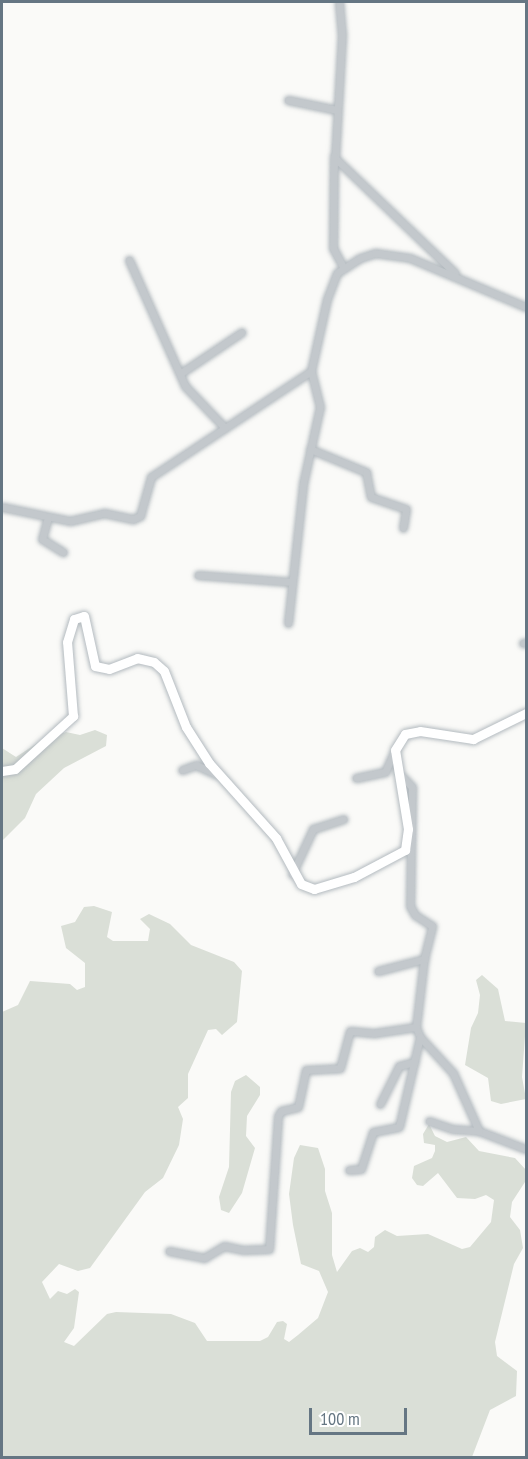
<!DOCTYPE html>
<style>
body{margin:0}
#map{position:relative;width:528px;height:1459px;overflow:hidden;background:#fafaf8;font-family:"PT Sans Narrow",sans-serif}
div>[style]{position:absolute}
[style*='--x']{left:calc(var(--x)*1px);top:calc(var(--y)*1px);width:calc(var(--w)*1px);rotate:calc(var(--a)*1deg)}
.green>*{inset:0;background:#dadfd7}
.roads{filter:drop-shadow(0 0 2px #b3babf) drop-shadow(0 0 2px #b3babf)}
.street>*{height:7px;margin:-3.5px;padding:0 3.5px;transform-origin:3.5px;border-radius:3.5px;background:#c3c8cc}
.secondary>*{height:9px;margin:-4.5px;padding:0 4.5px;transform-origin:4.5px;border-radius:4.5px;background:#fff}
span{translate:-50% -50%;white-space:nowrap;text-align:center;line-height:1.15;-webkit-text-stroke:6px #fff;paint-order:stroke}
.frame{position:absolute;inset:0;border:3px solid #657683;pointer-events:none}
.scale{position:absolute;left:309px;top:1408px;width:98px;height:27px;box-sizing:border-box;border:3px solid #657683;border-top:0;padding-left:8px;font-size:18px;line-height:21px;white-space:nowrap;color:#657683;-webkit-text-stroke:4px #fff;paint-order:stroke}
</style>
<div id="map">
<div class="green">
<div style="clip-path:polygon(95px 730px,107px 735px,106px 746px,64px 768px,36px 794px,25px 818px,2px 841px,2px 748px,16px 757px,39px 742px,66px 732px,80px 735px)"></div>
<div style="clip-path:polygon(94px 906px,112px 912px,107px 937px,113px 941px,148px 941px,150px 929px,140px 919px,149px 914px,170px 924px,191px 945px,234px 962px,242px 971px,237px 1022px,222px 1035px,216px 1029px,208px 1030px,188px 1074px,188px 1098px,178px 1107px,183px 1119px,179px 1145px,163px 1178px,145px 1192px,90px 1268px,78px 1271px,59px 1264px,42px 1282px,50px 1299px,58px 1291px,67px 1294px,75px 1289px,79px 1292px,74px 1328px,64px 1342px,74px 1346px,107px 1314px,116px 1312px,171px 1314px,195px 1323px,207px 1341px,260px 1341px,268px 1337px,277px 1322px,283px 1321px,287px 1324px,284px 1339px,289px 1342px,298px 1335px,318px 1318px,328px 1292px,319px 1271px,301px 1264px,293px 1225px,289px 1194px,294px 1158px,300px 1145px,318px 1148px,325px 1169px,325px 1191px,332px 1213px,332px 1255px,337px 1272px,352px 1251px,360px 1248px,368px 1252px,374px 1247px,375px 1237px,385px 1230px,397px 1236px,428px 1234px,462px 1249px,470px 1247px,491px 1222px,494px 1200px,486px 1195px,475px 1199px,457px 1198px,438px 1173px,423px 1186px,417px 1185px,412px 1178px,414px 1166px,432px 1158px,435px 1151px,435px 1145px,424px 1143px,423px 1134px,429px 1124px,435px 1136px,447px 1142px,466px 1137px,479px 1151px,515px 1158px,526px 1170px,525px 1182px,512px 1202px,510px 1217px,520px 1230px,523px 1248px,514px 1264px,495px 1342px,497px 1356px,517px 1371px,516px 1396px,490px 1410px,472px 1457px,2px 1458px,2px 1012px,18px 1005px,30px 981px,70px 984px,77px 990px,85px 987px,85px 963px,66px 948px,61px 926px,75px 922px,84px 907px)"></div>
<div style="clip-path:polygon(482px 975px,498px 989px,505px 1021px,526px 1023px,522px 1077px,526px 1099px,501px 1104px,491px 1101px,488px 1078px,465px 1065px,471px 1028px,478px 1013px,480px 995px,476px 980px)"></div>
<div style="clip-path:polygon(246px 1075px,260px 1087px,260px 1095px,247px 1116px,246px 1136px,255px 1148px,242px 1193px,229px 1213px,221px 1210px,219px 1197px,229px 1167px,231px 1092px,235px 1081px)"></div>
</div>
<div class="roads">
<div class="street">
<div style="--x:339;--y:2;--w:32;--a:85"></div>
<div style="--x:342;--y:34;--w:124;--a:93.2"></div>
<div style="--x:335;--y:158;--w:166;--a:43.8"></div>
<div style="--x:288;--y:100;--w:50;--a:11.5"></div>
<div style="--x:334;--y:156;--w:92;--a:90.6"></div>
<div style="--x:333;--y:248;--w:21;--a:62"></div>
<div style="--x:129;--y:260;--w:138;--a:66"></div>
<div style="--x:185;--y:386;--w:58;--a:46.4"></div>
<div style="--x:181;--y:373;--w:73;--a:-33.9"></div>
<div style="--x:310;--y:449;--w:61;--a:22.3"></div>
<div style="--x:366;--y:472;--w:25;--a:79"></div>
<div style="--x:371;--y:497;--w:37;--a:19"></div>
<div style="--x:406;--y:509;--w:19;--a:99"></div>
<div style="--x:2;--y:507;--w:69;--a:11.6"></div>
<div style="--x:70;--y:521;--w:35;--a:-13"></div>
<div style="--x:104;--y:513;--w:30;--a:12"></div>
<div style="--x:133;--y:519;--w:8;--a:-23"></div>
<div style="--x:140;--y:516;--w:41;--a:-74.2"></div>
<div style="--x:151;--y:477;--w:192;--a:-33.5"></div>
<div style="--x:311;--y:371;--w:74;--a:-77.5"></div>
<div style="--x:327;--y:299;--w:28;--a:-69"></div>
<div style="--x:337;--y:273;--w:27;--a:-33"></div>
<div style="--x:360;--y:258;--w:16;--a:-18"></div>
<div style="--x:375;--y:253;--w:35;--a:8"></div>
<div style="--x:410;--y:258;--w:126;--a:22.9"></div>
<div style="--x:48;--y:517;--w:23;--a:105"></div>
<div style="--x:42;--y:539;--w:25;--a:32"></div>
<div style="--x:198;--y:575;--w:94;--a:4.3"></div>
<div style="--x:288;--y:623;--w:140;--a:-83.8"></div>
<div style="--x:303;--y:484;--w:79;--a:-77.6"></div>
<div style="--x:320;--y:407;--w:37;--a:-104"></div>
<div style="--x:523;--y:643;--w:3;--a:0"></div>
<div style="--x:182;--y:770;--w:15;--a:-20"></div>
<div style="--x:196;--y:765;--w:23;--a:25"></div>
<div style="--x:356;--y:778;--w:30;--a:-12"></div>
<div style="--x:385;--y:772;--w:24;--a:-66"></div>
<div style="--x:292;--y:874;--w:50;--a:-65"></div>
<div style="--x:313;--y:829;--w:32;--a:-18"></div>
<div style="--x:424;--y:959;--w:68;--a:96.7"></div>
<div style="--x:416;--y:1027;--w:11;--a:68"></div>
<div style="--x:420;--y:1037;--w:49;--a:47.5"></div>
<div style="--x:453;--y:1073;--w:64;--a:65.9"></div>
<div style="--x:479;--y:1131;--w:50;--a:21"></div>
<div style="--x:378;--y:971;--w:48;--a:-14.6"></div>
<div style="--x:424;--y:959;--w:34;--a:-76"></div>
<div style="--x:432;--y:926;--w:20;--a:-147"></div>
<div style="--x:415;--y:915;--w:10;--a:-119"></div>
<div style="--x:410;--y:906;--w:119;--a:-89"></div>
<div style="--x:412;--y:787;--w:22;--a:-133"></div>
<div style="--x:380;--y:1104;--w:42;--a:-63.4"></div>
<div style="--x:399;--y:1066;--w:16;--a:-15"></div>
<div style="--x:429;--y:1121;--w:24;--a:19"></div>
<div style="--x:452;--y:1129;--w:27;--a:4"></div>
<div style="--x:349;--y:1170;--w:12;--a:-5"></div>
<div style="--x:361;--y:1169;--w:39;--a:-72"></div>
<div style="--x:373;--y:1132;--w:26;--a:-11"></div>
<div style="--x:399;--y:1127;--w:92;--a:-76.9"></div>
<div style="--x:169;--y:1251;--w:36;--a:11"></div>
<div style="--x:204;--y:1258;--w:23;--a:-31"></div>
<div style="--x:224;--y:1246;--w:19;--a:12"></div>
<div style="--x:243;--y:1250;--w:26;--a:-2"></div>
<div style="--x:269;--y:1249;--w:133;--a:-86.1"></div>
<div style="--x:278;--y:1116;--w:6;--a:-59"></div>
<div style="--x:281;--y:1111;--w:17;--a:-13"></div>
<div style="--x:298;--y:1107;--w:38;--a:-78"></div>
<div style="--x:306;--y:1070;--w:34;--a:-3"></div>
<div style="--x:340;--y:1068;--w:38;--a:-75"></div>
<div style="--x:350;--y:1031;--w:25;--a:5"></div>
<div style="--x:375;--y:1033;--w:41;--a:-8.3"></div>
</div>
<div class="secondary">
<div style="--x:2;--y:771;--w:13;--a:-9"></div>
<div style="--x:15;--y:769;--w:79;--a:-42.4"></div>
<div style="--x:73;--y:716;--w:74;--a:-94.6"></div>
<div style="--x:67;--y:642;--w:24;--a:-73"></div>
<div style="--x:74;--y:619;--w:10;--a:-17"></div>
<div style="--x:84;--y:616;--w:51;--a:77.6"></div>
<div style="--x:95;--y:666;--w:14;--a:12"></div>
<div style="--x:109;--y:669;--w:30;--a:-21"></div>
<div style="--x:137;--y:658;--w:17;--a:13"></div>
<div style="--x:154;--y:662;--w:13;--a:42"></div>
<div style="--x:164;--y:671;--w:60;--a:68.6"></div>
<div style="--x:186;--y:727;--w:43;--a:57.4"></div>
<div style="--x:209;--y:763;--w:101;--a:48.2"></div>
<div style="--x:276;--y:838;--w:52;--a:61.5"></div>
<div style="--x:301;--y:884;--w:14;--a:21"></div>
<div style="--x:314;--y:889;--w:42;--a:-16.7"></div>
<div style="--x:354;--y:877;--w:58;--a:-27.9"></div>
<div style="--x:405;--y:850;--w:21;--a:-82"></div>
<div style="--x:408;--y:829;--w:80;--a:-99.3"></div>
<div style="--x:395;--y:750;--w:19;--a:-58"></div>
<div style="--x:405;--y:734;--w:15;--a:-11"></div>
<div style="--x:420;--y:731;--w:54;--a:8.6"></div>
<div style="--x:473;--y:739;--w:59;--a:-26.1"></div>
</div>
</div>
<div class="frame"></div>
<div class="scale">100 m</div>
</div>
